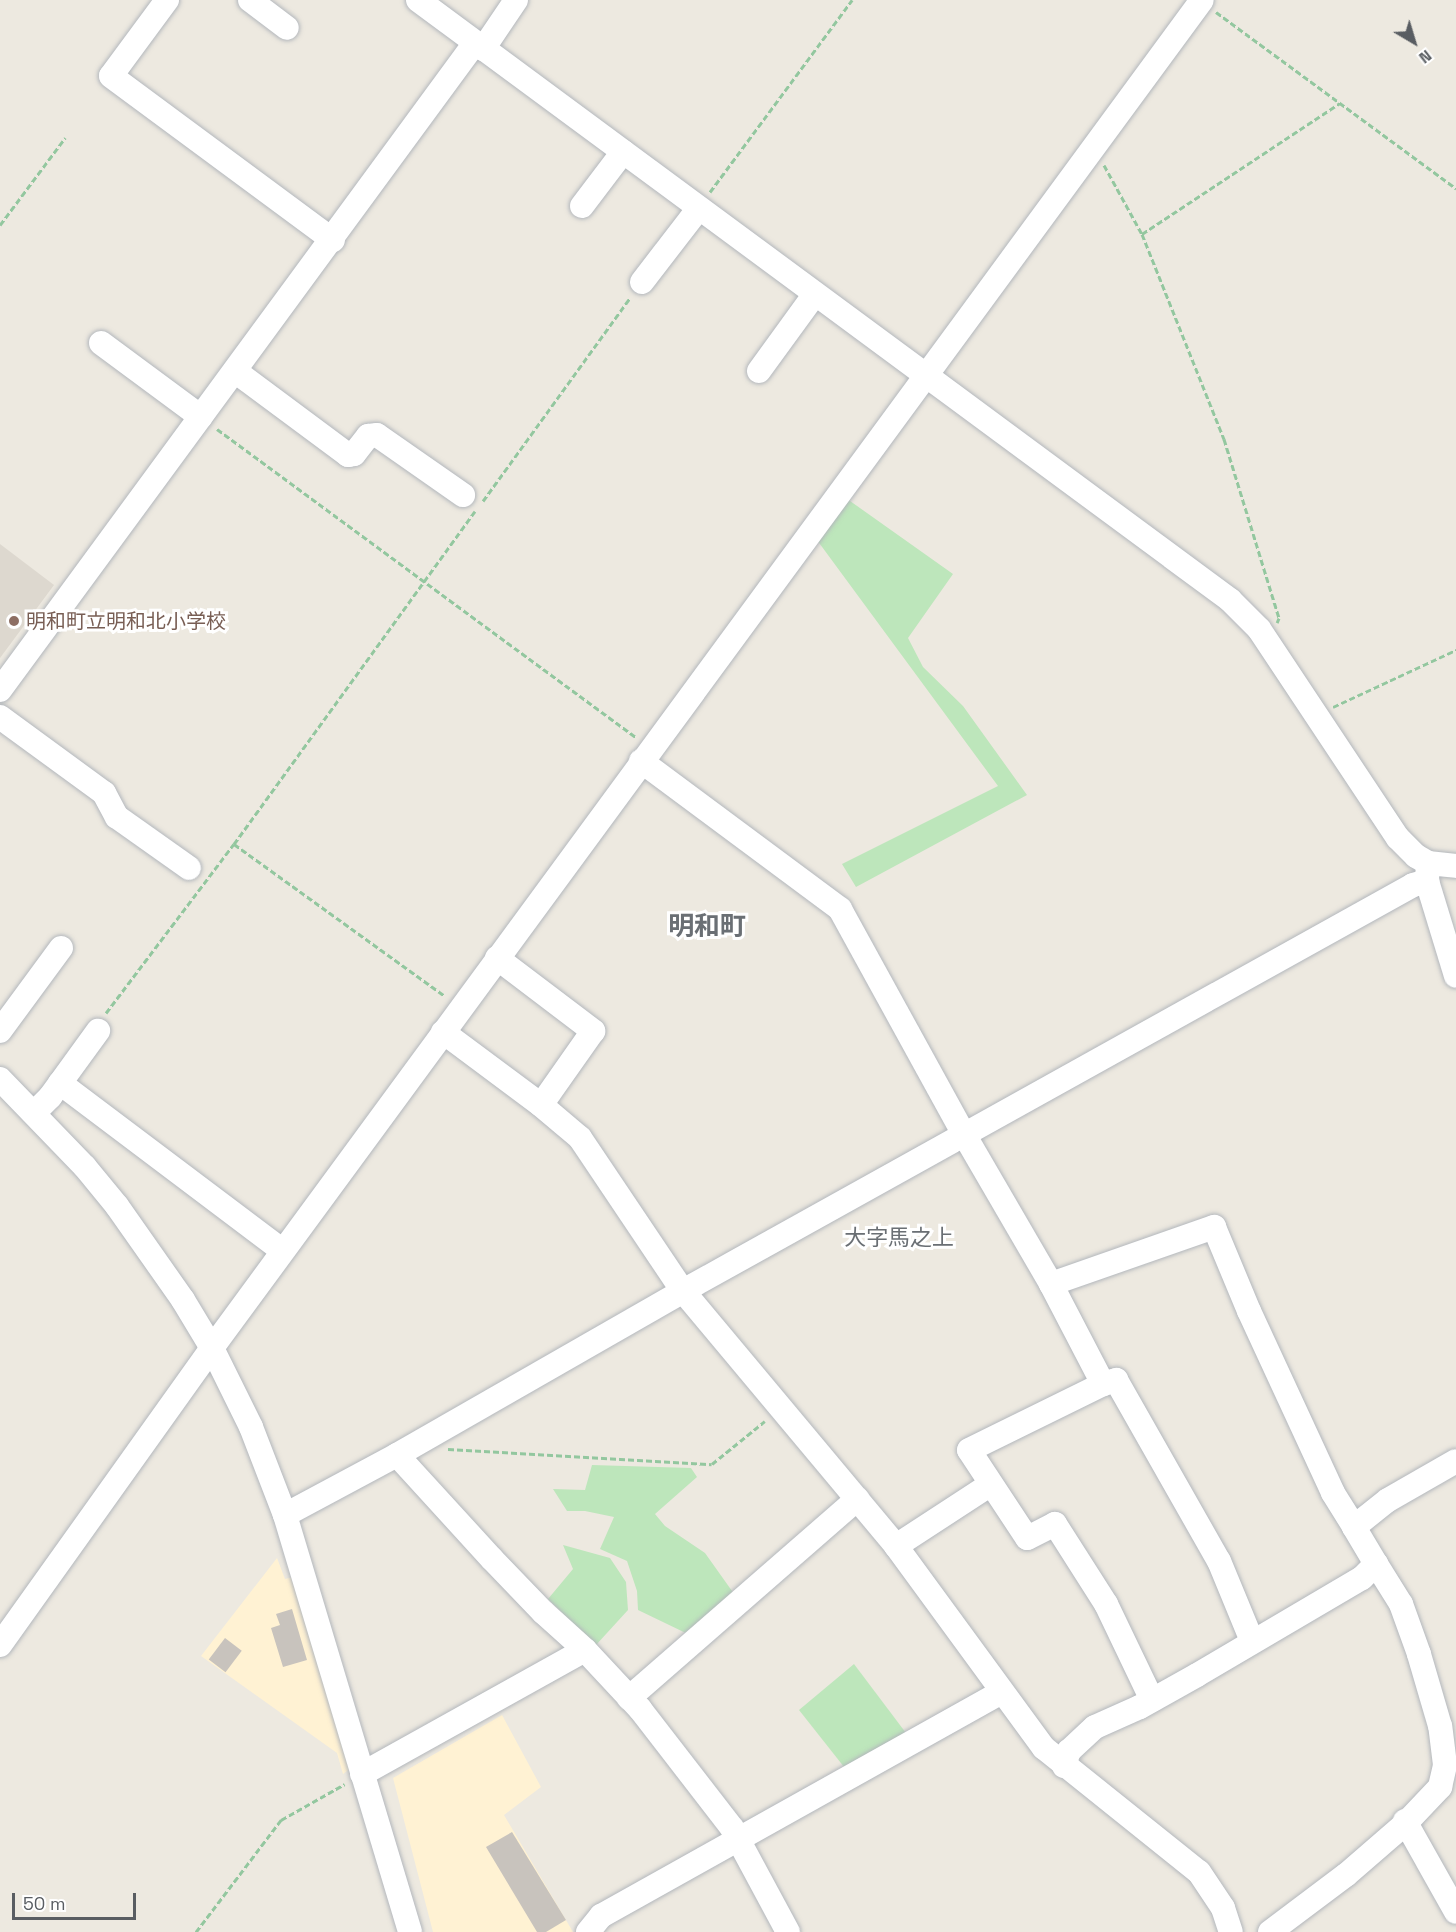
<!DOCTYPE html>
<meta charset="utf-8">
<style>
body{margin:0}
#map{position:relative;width:1456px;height:1932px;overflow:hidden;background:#ede9e0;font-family:"Space Grotesk","Noto Sans JP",sans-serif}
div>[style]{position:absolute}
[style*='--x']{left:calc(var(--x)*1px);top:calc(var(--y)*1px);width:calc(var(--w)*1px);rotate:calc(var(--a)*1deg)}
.commercial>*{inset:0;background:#fff2d3}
.education>*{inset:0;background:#ddd8cf}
.green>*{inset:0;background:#bde6bb}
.building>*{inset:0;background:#c8c3bd;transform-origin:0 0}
.path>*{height:3px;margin-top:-1.5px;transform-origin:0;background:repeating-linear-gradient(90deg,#93c79f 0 6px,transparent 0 9px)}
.roads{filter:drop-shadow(0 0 2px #b3b7bc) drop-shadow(0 0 2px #b3b7bc)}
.minor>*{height:24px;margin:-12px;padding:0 12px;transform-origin:12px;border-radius:12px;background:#fff}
.dots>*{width:16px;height:16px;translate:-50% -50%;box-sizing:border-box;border:3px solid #fff;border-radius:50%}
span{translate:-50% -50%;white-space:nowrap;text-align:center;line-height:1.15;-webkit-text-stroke:6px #fff;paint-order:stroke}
.education-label{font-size:20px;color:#785e54}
.left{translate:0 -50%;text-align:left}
.quarter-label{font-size:22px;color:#6a6f74}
.district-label{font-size:26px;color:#6a6f74;font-weight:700}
.north{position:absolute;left:1384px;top:12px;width:60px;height:60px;-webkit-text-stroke:4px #fff;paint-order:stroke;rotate:142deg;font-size:16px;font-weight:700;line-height:24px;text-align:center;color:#595d62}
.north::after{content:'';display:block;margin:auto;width:21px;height:27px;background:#595d62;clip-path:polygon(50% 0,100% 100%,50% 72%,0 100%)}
.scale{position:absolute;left:12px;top:1893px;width:124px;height:27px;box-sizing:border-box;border:3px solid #595d62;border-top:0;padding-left:8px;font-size:18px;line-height:21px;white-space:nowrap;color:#595d62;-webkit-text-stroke:4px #fff;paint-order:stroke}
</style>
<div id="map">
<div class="commercial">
<div style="clip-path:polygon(277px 1558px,285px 1579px,293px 1577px,350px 1769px,343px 1774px,337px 1753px,201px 1656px)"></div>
<div style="clip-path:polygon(502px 1715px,541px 1787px,504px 1815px,573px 1932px,433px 1932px,393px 1778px)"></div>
</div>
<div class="education">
<div style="clip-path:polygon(0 544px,54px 585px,0 658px)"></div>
</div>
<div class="green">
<div style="clip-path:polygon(843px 496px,953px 574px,908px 638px,923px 667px,963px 706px,1027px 795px,856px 887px,842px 864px,998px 786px,814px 536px)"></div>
<div style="clip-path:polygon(592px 1465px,691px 1468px,697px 1477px,655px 1514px,665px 1526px,705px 1553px,737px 1598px,692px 1636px,638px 1610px,637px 1591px,627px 1561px,600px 1549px,614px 1517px,585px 1511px,567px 1511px,553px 1489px,585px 1490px)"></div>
<div style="clip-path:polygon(563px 1545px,610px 1558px,626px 1582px,628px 1610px,596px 1645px,548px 1599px,573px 1569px)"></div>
<div style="clip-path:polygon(854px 1664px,909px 1737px,848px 1772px,799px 1710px)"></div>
</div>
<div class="building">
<div style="clip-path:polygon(292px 1609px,307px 1660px,283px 1667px,271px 1628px,280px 1625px,276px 1614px)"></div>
<div style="left:225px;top:1638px;width:21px;height:27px;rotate:37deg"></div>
<div style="clip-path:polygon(512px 1832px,566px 1920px,546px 1932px,537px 1932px,486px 1847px)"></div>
</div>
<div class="path">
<div style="--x:1216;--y:12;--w:298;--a:36.3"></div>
<div style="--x:1104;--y:165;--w:79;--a:61.2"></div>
<div style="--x:1142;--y:234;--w:221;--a:68.2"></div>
<div style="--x:1224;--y:439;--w:187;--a:72.9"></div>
<div style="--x:1279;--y:618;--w:5;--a:112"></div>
<div style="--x:710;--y:192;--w:239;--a:-53.5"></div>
<div style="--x:0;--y:225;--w:109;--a:-53.2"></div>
<div style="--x:1142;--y:234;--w:237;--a:-33.5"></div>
<div style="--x:217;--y:429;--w:521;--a:36.34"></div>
<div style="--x:483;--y:501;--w:251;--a:-54.1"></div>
<div style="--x:1333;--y:707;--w:136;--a:-24.9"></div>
<div style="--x:234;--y:844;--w:260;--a:35.8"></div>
<div style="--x:106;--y:1013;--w:212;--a:-52.9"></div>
<div style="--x:234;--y:844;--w:411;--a:-54.1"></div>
<div style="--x:448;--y:1449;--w:264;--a:3.3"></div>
<div style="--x:712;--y:1464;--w:68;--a:-39.1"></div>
<div style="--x:196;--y:1932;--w:141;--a:-52.8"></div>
<div style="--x:281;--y:1820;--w:73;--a:-29.4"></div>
</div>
<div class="roads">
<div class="minor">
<div style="--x:167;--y:0;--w:94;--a:126.4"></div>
<div style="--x:111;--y:76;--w:276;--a:36.5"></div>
<div style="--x:250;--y:0;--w:46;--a:37.1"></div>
<div style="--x:418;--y:0;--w:1010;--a:36.46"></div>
<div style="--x:1230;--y:600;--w:41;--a:45"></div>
<div style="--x:1259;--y:629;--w:251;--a:56.4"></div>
<div style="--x:1398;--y:838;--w:25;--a:45"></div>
<div style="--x:1416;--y:856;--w:14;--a:30"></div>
<div style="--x:1428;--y:863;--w:28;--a:6"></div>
<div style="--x:483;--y:49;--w:59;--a:-56"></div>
<div style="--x:582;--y:206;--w:68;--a:-52.8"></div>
<div style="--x:642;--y:282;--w:93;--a:-52.4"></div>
<div style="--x:101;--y:343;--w:124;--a:36.5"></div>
<div style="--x:235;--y:371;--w:141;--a:36.6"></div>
<div style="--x:348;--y:455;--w:6;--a:-9"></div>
<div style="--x:354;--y:454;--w:23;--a:-52"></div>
<div style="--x:368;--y:436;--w:9;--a:-6"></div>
<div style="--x:377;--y:435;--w:105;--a:34.9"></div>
<div style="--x:759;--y:371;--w:95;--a:-54"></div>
<div style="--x:0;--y:690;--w:803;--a:-53.72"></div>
<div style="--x:0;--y:717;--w:129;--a:36.2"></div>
<div style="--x:104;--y:793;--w:27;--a:62"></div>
<div style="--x:117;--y:817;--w:88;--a:35.3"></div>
<div style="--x:641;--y:761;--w:248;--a:36.6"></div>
<div style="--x:840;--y:909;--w:259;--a:61.2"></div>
<div style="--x:965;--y:1136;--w:171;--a:59.8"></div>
<div style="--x:1051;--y:1284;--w:113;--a:62.5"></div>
<div style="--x:1428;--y:865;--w:16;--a:94"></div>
<div style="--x:1427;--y:881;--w:99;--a:73"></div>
<div style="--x:497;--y:958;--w:121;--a:37.2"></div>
<div style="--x:593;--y:1031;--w:90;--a:125.1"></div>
<div style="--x:0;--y:1031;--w:103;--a:-53.7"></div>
<div style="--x:443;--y:1032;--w:122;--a:36.7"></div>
<div style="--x:541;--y:1105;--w:51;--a:40.2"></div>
<div style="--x:580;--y:1138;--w:184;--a:56.1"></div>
<div style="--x:683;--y:1291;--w:332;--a:50.1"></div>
<div style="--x:896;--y:1546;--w:250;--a:53.8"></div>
<div style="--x:1044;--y:1748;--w:198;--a:38.7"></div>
<div style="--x:1199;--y:1872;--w:43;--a:56.3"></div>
<div style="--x:1223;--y:1908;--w:25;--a:72"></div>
<div style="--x:0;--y:1079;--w:122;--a:46"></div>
<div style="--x:85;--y:1167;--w:50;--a:50.6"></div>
<div style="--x:117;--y:1206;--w:115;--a:54.9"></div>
<div style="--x:183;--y:1300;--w:56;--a:58.9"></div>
<div style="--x:212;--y:1348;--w:88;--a:63.7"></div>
<div style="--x:251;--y:1427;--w:94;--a:68.9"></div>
<div style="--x:285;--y:1515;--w:435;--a:73.3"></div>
<div style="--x:60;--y:1083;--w:271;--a:37"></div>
<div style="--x:34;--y:1113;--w:23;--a:-45"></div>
<div style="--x:50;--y:1097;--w:82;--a:-54"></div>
<div style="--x:1051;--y:1284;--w:173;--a:-19.3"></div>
<div style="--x:1214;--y:1227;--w:91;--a:67.4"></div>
<div style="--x:1249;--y:1311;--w:200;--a:65.2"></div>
<div style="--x:1333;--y:1493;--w:40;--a:58"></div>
<div style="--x:397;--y:1455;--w:141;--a:47.6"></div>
<div style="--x:492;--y:1559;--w:74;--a:46.1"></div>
<div style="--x:543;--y:1612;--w:57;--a:42.1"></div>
<div style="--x:585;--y:1650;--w:81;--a:47"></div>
<div style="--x:640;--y:1709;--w:150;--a:52.3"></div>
<div style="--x:732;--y:1828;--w:118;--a:61.7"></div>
<div style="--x:285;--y:1515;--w:127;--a:-28.2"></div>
<div style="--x:397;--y:1455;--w:330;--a:-29.8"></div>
<div style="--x:683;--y:1291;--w:835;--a:-29.08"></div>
<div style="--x:1413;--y:885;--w:15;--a:-16"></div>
<div style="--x:896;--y:1546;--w:113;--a:-33.1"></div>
<div style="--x:0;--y:1645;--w:365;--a:-54.5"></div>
<div style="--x:212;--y:1348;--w:1672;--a:-53.71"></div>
<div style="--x:629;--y:1698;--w:303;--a:-41.1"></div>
<div style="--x:1152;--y:1700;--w:106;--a:-115.6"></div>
<div style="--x:1106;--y:1604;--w:95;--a:-122.5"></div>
<div style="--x:1055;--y:1524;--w:31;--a:153"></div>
<div style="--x:1027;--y:1538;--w:105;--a:-123.4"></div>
<div style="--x:969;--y:1450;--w:149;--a:-26.2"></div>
<div style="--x:1103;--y:1384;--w:14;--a:-17"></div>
<div style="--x:1116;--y:1380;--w:208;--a:60.4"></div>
<div style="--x:1219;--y:1561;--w:87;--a:67.6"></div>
<div style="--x:1064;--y:1766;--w:16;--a:-72"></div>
<div style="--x:1069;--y:1751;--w:35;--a:-43"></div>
<div style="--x:1095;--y:1727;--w:49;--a:-24"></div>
<div style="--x:1140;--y:1707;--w:65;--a:-29.3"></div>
<div style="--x:1197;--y:1675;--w:191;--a:-30.5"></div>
<div style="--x:1362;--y:1578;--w:20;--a:-45"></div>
<div style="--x:1376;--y:1564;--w:43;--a:-120.7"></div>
<div style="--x:1354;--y:1527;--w:43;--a:-38.5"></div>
<div style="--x:1388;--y:1500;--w:78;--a:-29.8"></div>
<div style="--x:362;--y:1774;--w:255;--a:-29.1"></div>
<div style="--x:1405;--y:1821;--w:104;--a:60.7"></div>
<div style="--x:588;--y:1932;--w:21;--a:-51"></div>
<div style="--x:601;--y:1916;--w:459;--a:-29.2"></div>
<div style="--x:1270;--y:1932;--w:95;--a:-36.9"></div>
<div style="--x:1346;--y:1875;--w:79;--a:-40.9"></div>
<div style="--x:1406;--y:1823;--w:50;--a:-46.6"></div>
<div style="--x:1440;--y:1787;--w:23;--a:-77"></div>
<div style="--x:1445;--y:1765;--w:39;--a:-97"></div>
<div style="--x:1440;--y:1726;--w:75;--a:-106.3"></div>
<div style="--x:1419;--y:1654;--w:53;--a:-109.8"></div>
<div style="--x:1401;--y:1604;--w:47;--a:-122"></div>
</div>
</div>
<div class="dots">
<div style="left:14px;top:621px;background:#8d6e63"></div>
</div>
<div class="education-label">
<span class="left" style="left:26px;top:621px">明和町立明和北小学校</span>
</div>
<div class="quarter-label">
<span style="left:899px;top:1238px">大字馬之上</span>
</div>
<div class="district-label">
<span style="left:707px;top:927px">明和町</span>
</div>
<div class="north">N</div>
<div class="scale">50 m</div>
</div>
